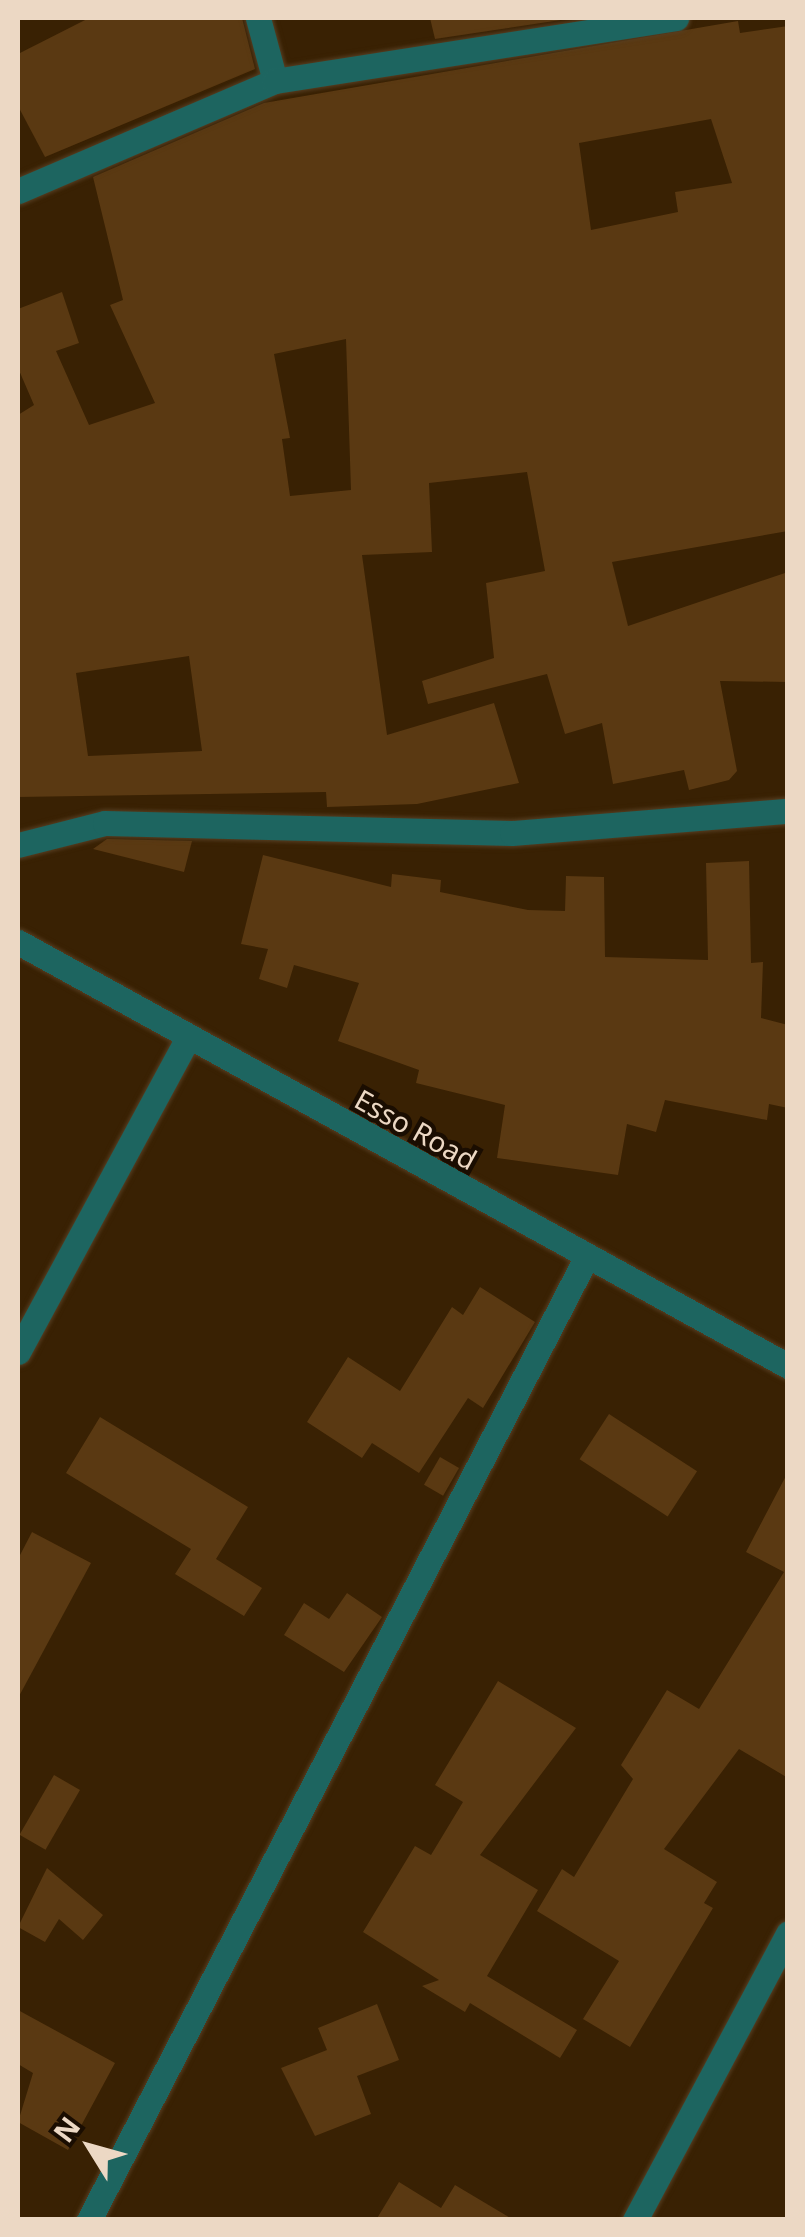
<!DOCTYPE html>
<style>
body{margin:0}
#map{position:relative;width:805px;height:2237px;overflow:hidden;background:#392103;font-family:"Noto Sans",sans-serif}
div>[style]{position:absolute}
[style*='--x']{left:calc(var(--x)*1px);top:calc(var(--y)*1px);width:calc(var(--w)*1px);rotate:calc(var(--a)*1deg)}
.building>*{inset:0;background:#5a3912;transform-origin:0 0}
.roads{filter:drop-shadow(0 0 2px #563e22) drop-shadow(0 0 2px #563e22)}
.minor>*{height:25px;margin:-12.5px;padding:0 12.5px;transform-origin:12.5px;border-radius:12.5px;background:#1d6560}
.tertiary>*{height:25px;margin:-12.5px;padding:0 12.5px;transform-origin:12.5px;border-radius:12.5px;background:#1d6560}
span{translate:-50% -50%;white-space:nowrap;text-align:center;line-height:1.15;-webkit-text-stroke:9px #1a0d01;paint-order:stroke}
.street-label{font-size:28px;color:#ecd8c4}
.frame{position:absolute;inset:0;border:20px solid #ecd8c4;pointer-events:none}
.north{position:absolute;left:40px;top:2097px;width:100px;height:100px;-webkit-text-stroke:8px #1a0d01;paint-order:stroke;rotate:307deg;font-size:28px;font-weight:700;line-height:40px;text-align:center;color:#ecd8c4}
.north::after{content:'';display:block;margin:auto;width:35px;height:45px;background:#ecd8c4;clip-path:polygon(50% 0,100% 100%,50% 72%,0 100%)}
</style>
<div id="map">
<div class="building">
<div style="clip-path:polygon(89px 18px,242px 18px,255px 69px,45px 157px,18px 106px,18px 54px)"></div>
<div style="clip-path:polygon(430px 18px,574px 18px,435px 39px)"></div>
<div style="clip-path:polygon(evenodd,738px 21px,740px 33px,788px 26px,788px 531px,612px 562px,628px 626px,788px 572px,788px 682px,720px 681px,737px 771px,729px 780px,689px 790px,684px 770px,613px 784px,602px 723px,565px 734px,547px 674px,428px 704px,422px 681px,494px 658px,486px 583px,545px 571px,527px 472px,429px 483px,432px 552px,362px 555px,387px 735px,494px 703px,519px 783px,417px 804px,327px 807px,326px 792px,18px 797px,18px 415px,34px 405px,18px 368px,18px 309px,62px 292px,79px 343px,56px 351px,89px 425px,155px 403px,110px 305px,123px 300px,93px 177px,264px 103px,738px 21px,711px 119px,732px 183px,675px 192px,678px 212px,591px 230px,579px 143px,711px 119px,738px 21px,346px 339px,351px 490px,290px 496px,282px 439px,290px 438px,274px 354px,346px 339px,738px 21px,189px 656px,202px 751px,88px 756px,76px 673px,189px 656px)"></div>
<div style="clip-path:polygon(107px 839px,192px 841px,184px 872px,93px 849px)"></div>
<div style="clip-path:polygon(263px 855px,391px 887px,392px 874px,441px 880px,440px 892px,528px 910px,565px 911px,566px 876px,604px 877px,605px 957px,708px 960px,706px 863px,749px 861px,751px 963px,763px 962px,761px 1018px,788px 1025px,788px 1108px,769px 1104px,767px 1120px,665px 1100px,656px 1132px,627px 1124px,618px 1175px,497px 1158px,505px 1105px,416px 1083px,419px 1070px,338px 1041px,359px 983px,294px 965px,287px 988px,259px 979px,268px 949px,241px 944px)"></div>
<div style="clip-path:polygon(480px 1287px,535px 1322px,483px 1408px,468px 1398px,419px 1473px,372px 1443px,362px 1458px,307px 1422px,348px 1357px,400px 1391px,452px 1307px,463px 1315px)"></div>
<div style="left:609px;top:1414px;width:105px;height:54px;rotate:33deg"></div>
<div style="clip-path:polygon(100px 1417px,248px 1507px,216px 1559px,262px 1588px,244px 1616px,175px 1574px,191px 1549px,66px 1473px)"></div>
<div style="left:440px;top:1457px;width:22px;height:32px;rotate:30deg"></div>
<div style="clip-path:polygon(788px 1472px,788px 1778px,739px 1749px,664px 1849px,717px 1882px,704px 1903px,713px 1908px,630px 2047px,583px 2019px,619px 1961px,537px 1911px,562px 1869px,574px 1877px,633px 1779px,621px 1765px,667px 1690px,699px 1709px,784px 1572px,746px 1552px)"></div>
<div style="clip-path:polygon(32px 1532px,91px 1563px,18px 1698px,18px 1559px)"></div>
<div style="clip-path:polygon(347px 1593px,382px 1617px,344px 1672px,284px 1635px,304px 1603px,329px 1619px)"></div>
<div style="clip-path:polygon(498px 1681px,576px 1728px,480px 1855px,538px 1890px,487px 1976px,577px 2030px,560px 2058px,470px 2003px,465px 2012px,422px 1986px,439px 1980px,363px 1932px,415px 1846px,431px 1855px,463px 1802px,435px 1785px)"></div>
<div style="left:54px;top:1775px;width:30px;height:69px;rotate:30deg"></div>
<div style="clip-path:polygon(47px 1868px,103px 1915px,83px 1940px,59px 1919px,45px 1942px,18px 1927px)"></div>
<div style="clip-path:polygon(377px 2004px,399px 2060px,357px 2076px,371px 2114px,315px 2136px,281px 2068px,327px 2050px,318px 2028px)"></div>
<div style="clip-path:polygon(18px 2010px,115px 2063px,68px 2150px,18px 2122px,33px 2073px,18px 2064px)"></div>
<div style="clip-path:polygon(399px 2182px,441px 2208px,455px 2185px,514px 2220px,376px 2220px)"></div>
</div>
<div class="roads">
<div class="minor">
<div style="--x:258;--y:18;--w:65;--a:74.9"></div>
<div style="--x:18;--y:191;--w:280;--a:-23.2"></div>
<div style="--x:275;--y:81;--w:406;--a:-8.9"></div>
<div style="--x:18;--y:845;--w:90;--a:-14.2"></div>
<div style="--x:105;--y:823;--w:407;--a:1.4"></div>
<div style="--x:512;--y:833;--w:277;--a:-4.6"></div>
<div style="--x:18;--y:1352;--w:357;--a:-61.6"></div>
<div style="--x:89;--y:2220;--w:1085;--a:-62.68"></div>
<div style="--x:635;--y:2220;--w:325;--a:-61.9"></div>
</div>
<div class="tertiary">
<div style="--x:18;--y:942;--w:879;--a:28.84"></div>
</div>
</div>
<div class="street-label">
<span style="left:416px;top:1129px;rotate:29deg">Esso Road</span>
</div>
<div class="frame"></div>
<div class="north">N</div>
</div>
